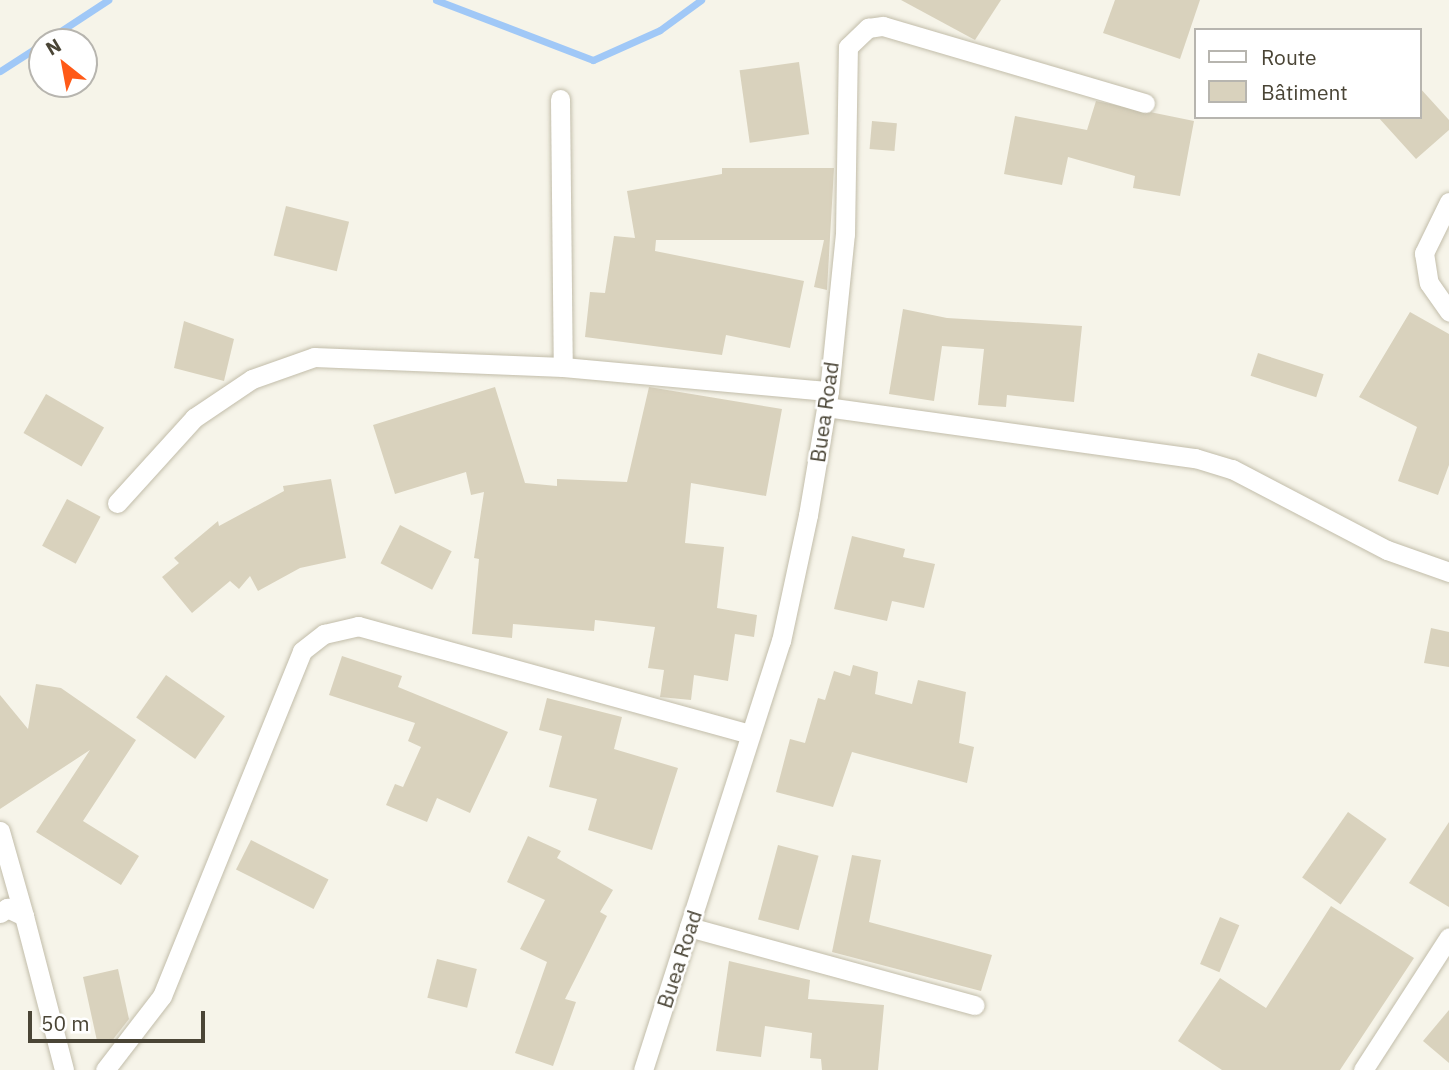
<!DOCTYPE html>
<meta charset="utf-8">
<style>
body{margin:0}
#map{position:relative;width:1449px;height:1070px;overflow:hidden;background:#f6f4e9;font-family:"IBM Plex Sans",sans-serif}
div>[style]{position:absolute}
[style*='--x']{left:calc(var(--x)*1px);top:calc(var(--y)*1px);width:calc(var(--w)*1px);rotate:calc(var(--a)*1deg)}
.stream>*{height:7px;margin:-3.5px;padding:0 3.5px;transform-origin:3.5px;border-radius:3.5px;background:#a0c8f7}
.building>*{inset:0;background:#d9d2bd;transform-origin:0 0}
.roads{filter:drop-shadow(0 0 2px #c2bdaa) drop-shadow(0 0 2px #c2bdaa)}
.minor>*{height:19px;margin:-9.5px;padding:0 9.5px;transform-origin:9.5px;border-radius:9.5px;background:#fff}
span{translate:-50% -50%;white-space:nowrap;text-align:center;line-height:1.15;-webkit-text-stroke:5px #fff;paint-order:stroke}
.street-label{font-size:21px;color:#4a4536}
.legend{position:absolute;left:1194px;top:28px;width:228px;height:91px;box-sizing:border-box;background:#fff;border:2px solid #b7b5af;margin:0;padding:9px 12px;list-style:none;font-size:21px;color:#4a4536}
.legend li{display:flex;align-items:center;gap:14px;height:35px}
.legend b{width:35px;border:2px solid #b7b5af}
.north{position:absolute;left:28px;top:28px;width:70px;height:70px;box-sizing:border-box;background:#fff;border:2px solid #b7b5af;border-radius:50%;rotate:329deg;font-size:19px;font-weight:700;line-height:28px;text-align:center;color:#4a4536}
.north::after{content:'';display:block;margin:auto;width:24px;height:32px;background:#ff5a17;clip-path:polygon(50% 0,100% 100%,50% 72%,0 100%)}
.scale{position:absolute;left:28px;top:1011px;width:177px;height:32px;box-sizing:border-box;border:4px solid #4a4536;border-top:0;padding-left:9px;font-size:21px;line-height:24px;white-space:nowrap;color:#4a4536;-webkit-text-stroke:5px #fff;paint-order:stroke}
</style>
<div id="map">
<div class="stream">
<div style="--x:436;--y:0;--w:168;--a:20.9"></div>
<div style="--x:593;--y:60;--w:73;--a:-24.1"></div>
<div style="--x:660;--y:30;--w:51;--a:-36.2"></div>
<div style="--x:44;--y:42;--w:77;--a:-33.3"></div>
<div style="--x:0;--y:71;--w:50;--a:-32.7"></div>
</div>
<div class="building">
<div style="clip-path:polygon(901px 0,1001px 0,975px 40px)"></div>
<div style="clip-path:polygon(1115px 0,1200px 0,1180px 59px,1103px 33px)"></div>
<div style="left:799px;top:62px;width:73px;height:60px;rotate:82deg"></div>
<div style="clip-path:polygon(1419px 87px,1449px 120px,1449px 130px,1416px 159px,1378px 117px,1419px 117px)"></div>
<div style="clip-path:polygon(1096px 101px,1194px 121px,1180px 196px,1133px 188px,1135px 176px,1068px 157px,1062px 185px,1004px 174px,1015px 116px,1087px 130px)"></div>
<div style="left:872px;top:121px;width:25px;height:28px;rotate:5deg"></div>
<div style="clip-path:polygon(722px 168px,834px 168px,827px 290px,814px 287px,824px 240px,656px 240px,655px 251px,804px 281px,790px 348px,726px 335px,722px 355px,585px 337px,590px 292px,605px 293px,614px 236px,635px 238px,627px 191px,722px 174px)"></div>
<div style="left:286px;top:206px;width:65px;height:51px;rotate:14deg"></div>
<div style="clip-path:polygon(903px 309px,947px 318px,1082px 326px,1074px 402px,1007px 395px,1006px 407px,978px 405px,984px 349px,942px 346px,934px 401px,889px 394px)"></div>
<div style="clip-path:polygon(1410px 312px,1449px 334px,1449px 465px,1438px 495px,1398px 481px,1417px 427px,1359px 397px)"></div>
<div style="clip-path:polygon(184px 321px,234px 339px,224px 381px,174px 368px)"></div>
<div style="left:1258px;top:353px;width:69px;height:24px;rotate:18deg"></div>
<div style="clip-path:polygon(495px 387px,525px 483px,557px 486px,557px 479px,627px 482px,649px 387px,782px 409px,766px 496px,691px 483px,685px 543px,724px 547px,717px 608px,757px 615px,754px 637px,735px 634px,728px 681px,694px 675px,691px 700px,660px 697px,664px 670px,648px 668px,655px 627px,595px 620px,594px 631px,513px 624px,512px 638px,472px 634px,479px 559px,474px 558px,484px 492px,471px 495px,466px 472px,395px 494px,373px 425px)"></div>
<div style="left:46px;top:394px;width:67px;height:45px;rotate:30deg"></div>
<div style="clip-path:polygon(331px 479px,346px 558px,300px 568px,258px 591px,250px 576px,239px 589px,230px 581px,192px 613px,162px 577px,179px 563px,174px 558px,218px 521px,219px 526px,284px 491px,283px 486px)"></div>
<div style="left:67px;top:499px;width:38px;height:53px;rotate:28deg"></div>
<div style="left:400px;top:525px;width:58px;height:43px;rotate:27deg"></div>
<div style="clip-path:polygon(852px 536px,905px 549px,903px 557px,935px 564px,924px 608px,892px 601px,887px 621px,834px 609px)"></div>
<div style="clip-path:polygon(1431px 628px,1449px 632px,1449px 667px,1424px 663px)"></div>
<div style="clip-path:polygon(342px 656px,402px 676px,398px 687px,508px 732px,470px 813px,437px 798px,427px 822px,386px 805px,395px 784px,403px 787px,421px 747px,408px 741px,415px 723px,329px 695px)"></div>
<div style="clip-path:polygon(853px 665px,878px 672px,875px 694px,912px 704px,918px 680px,966px 692px,959px 743px,974px 747px,967px 783px,852px 752px,833px 807px,776px 792px,790px 739px,805px 743px,818px 698px,825px 700px,834px 671px,850px 676px)"></div>
<div style="left:166px;top:675px;width:72px;height:52px;rotate:35deg"></div>
<div style="clip-path:polygon(36px 684px,61px 688px,136px 740px,83px 821px,139px 856px,121px 885px,36px 832px,90px 750px,0 809px,0 695px,28px 729px)"></div>
<div style="clip-path:polygon(547px 698px,622px 717px,614px 749px,678px 768px,652px 850px,588px 830px,597px 799px,549px 787px,562px 736px,539px 730px)"></div>
<div style="left:1348px;top:812px;width:47px;height:80px;rotate:35deg"></div>
<div style="clip-path:polygon(1449px 822px,1449px 907px,1409px 883px)"></div>
<div style="clip-path:polygon(528px 836px,561px 851px,557px 858px,613px 890px,600px 912px,607px 916px,565px 999px,576px 1002px,553px 1066px,515px 1053px,547px 962px,520px 949px,545px 900px,507px 882px)"></div>
<div style="left:251px;top:840px;width:87px;height:33px;rotate:27deg"></div>
<div style="left:778px;top:845px;width:42px;height:77px;rotate:15deg"></div>
<div style="clip-path:polygon(852px 855px,881px 860px,869px 922px,992px 955px,981px 991px,832px 952px)"></div>
<div style="clip-path:polygon(1331px 906px,1414px 958px,1340px 1070px,1222px 1070px,1178px 1041px,1220px 978px,1266px 1008px)"></div>
<div style="left:1220px;top:917px;width:21px;height:51px;rotate:23deg"></div>
<div style="left:437px;top:959px;width:41px;height:40px;rotate:14deg"></div>
<div style="clip-path:polygon(729px 961px,810px 980px,808px 999px,884px 1005px,878px 1070px,822px 1070px,821px 1059px,810px 1058px,812px 1033px,765px 1026px,761px 1057px,716px 1051px)"></div>
<div style="clip-path:polygon(118px 969px,129px 1019px,111px 1042px,97px 1041px,83px 977px)"></div>
<div style="clip-path:polygon(1449px 1010px,1449px 1063px,1423px 1041px)"></div>
</div>
<div class="roads">
<div class="minor">
<div style="--x:560;--y:99;--w:268;--a:89.4"></div>
<div style="--x:1449;--y:202;--w:57;--a:116.1"></div>
<div style="--x:1424;--y:253;--w:30;--a:81"></div>
<div style="--x:1429;--y:283;--w:35;--a:55"></div>
<div style="--x:826;--y:407;--w:373;--a:7.9"></div>
<div style="--x:1195;--y:458;--w:39;--a:17"></div>
<div style="--x:1232;--y:469;--w:175;--a:27.6"></div>
<div style="--x:1387;--y:550;--w:66;--a:19.5"></div>
<div style="--x:117;--y:503;--w:115;--a:-47.8"></div>
<div style="--x:194;--y:418;--w:70;--a:-33.9"></div>
<div style="--x:252;--y:379;--w:66;--a:-19.5"></div>
<div style="--x:314;--y:357;--w:249;--a:2.3"></div>
<div style="--x:563;--y:367;--w:267;--a:5.2"></div>
<div style="--x:0;--y:831;--w:88;--a:74.2"></div>
<div style="--x:0;--y:913;--w:9;--a:-36"></div>
<div style="--x:7;--y:908;--w:19;--a:25"></div>
<div style="--x:24;--y:916;--w:159;--a:75.4"></div>
<div style="--x:689;--y:927;--w:296;--a:15.3"></div>
<div style="--x:105;--y:1070;--w:93;--a:-52.4"></div>
<div style="--x:162;--y:996;--w:372;--a:-67.9"></div>
<div style="--x:302;--y:651;--w:28;--a:-38"></div>
<div style="--x:324;--y:634;--w:35;--a:-13"></div>
<div style="--x:358;--y:626;--w:406;--a:15.4"></div>
<div style="--x:643;--y:1070;--w:451;--a:-72.2"></div>
<div style="--x:781;--y:641;--w:129;--a:-77.9"></div>
<div style="--x:808;--y:515;--w:126;--a:-80.4"></div>
<div style="--x:829;--y:391;--w:158;--a:-84.2"></div>
<div style="--x:845;--y:234;--w:187;--a:-89.1"></div>
<div style="--x:848;--y:47;--w:28;--a:-44"></div>
<div style="--x:868;--y:28;--w:15;--a:-8"></div>
<div style="--x:883;--y:26;--w:273;--a:16.4"></div>
<div style="--x:1363;--y:1070;--w:158;--a:-57.1"></div>
</div>
</div>
<div class="street-label">
<span style="left:824px;top:412px;rotate:-82deg">Buea Road</span>
<span style="left:679px;top:959px;rotate:-72deg">Buea Road</span>
</div>
<ul class="legend">
<li><b style="height:9px;background:#fff"></b>Route</li>
<li><b style="height:19px;background:#d9d2bd"></b>Bâtiment</li>
</ul>
<div class="north">N</div>
<div class="scale">50 m</div>
</div>
